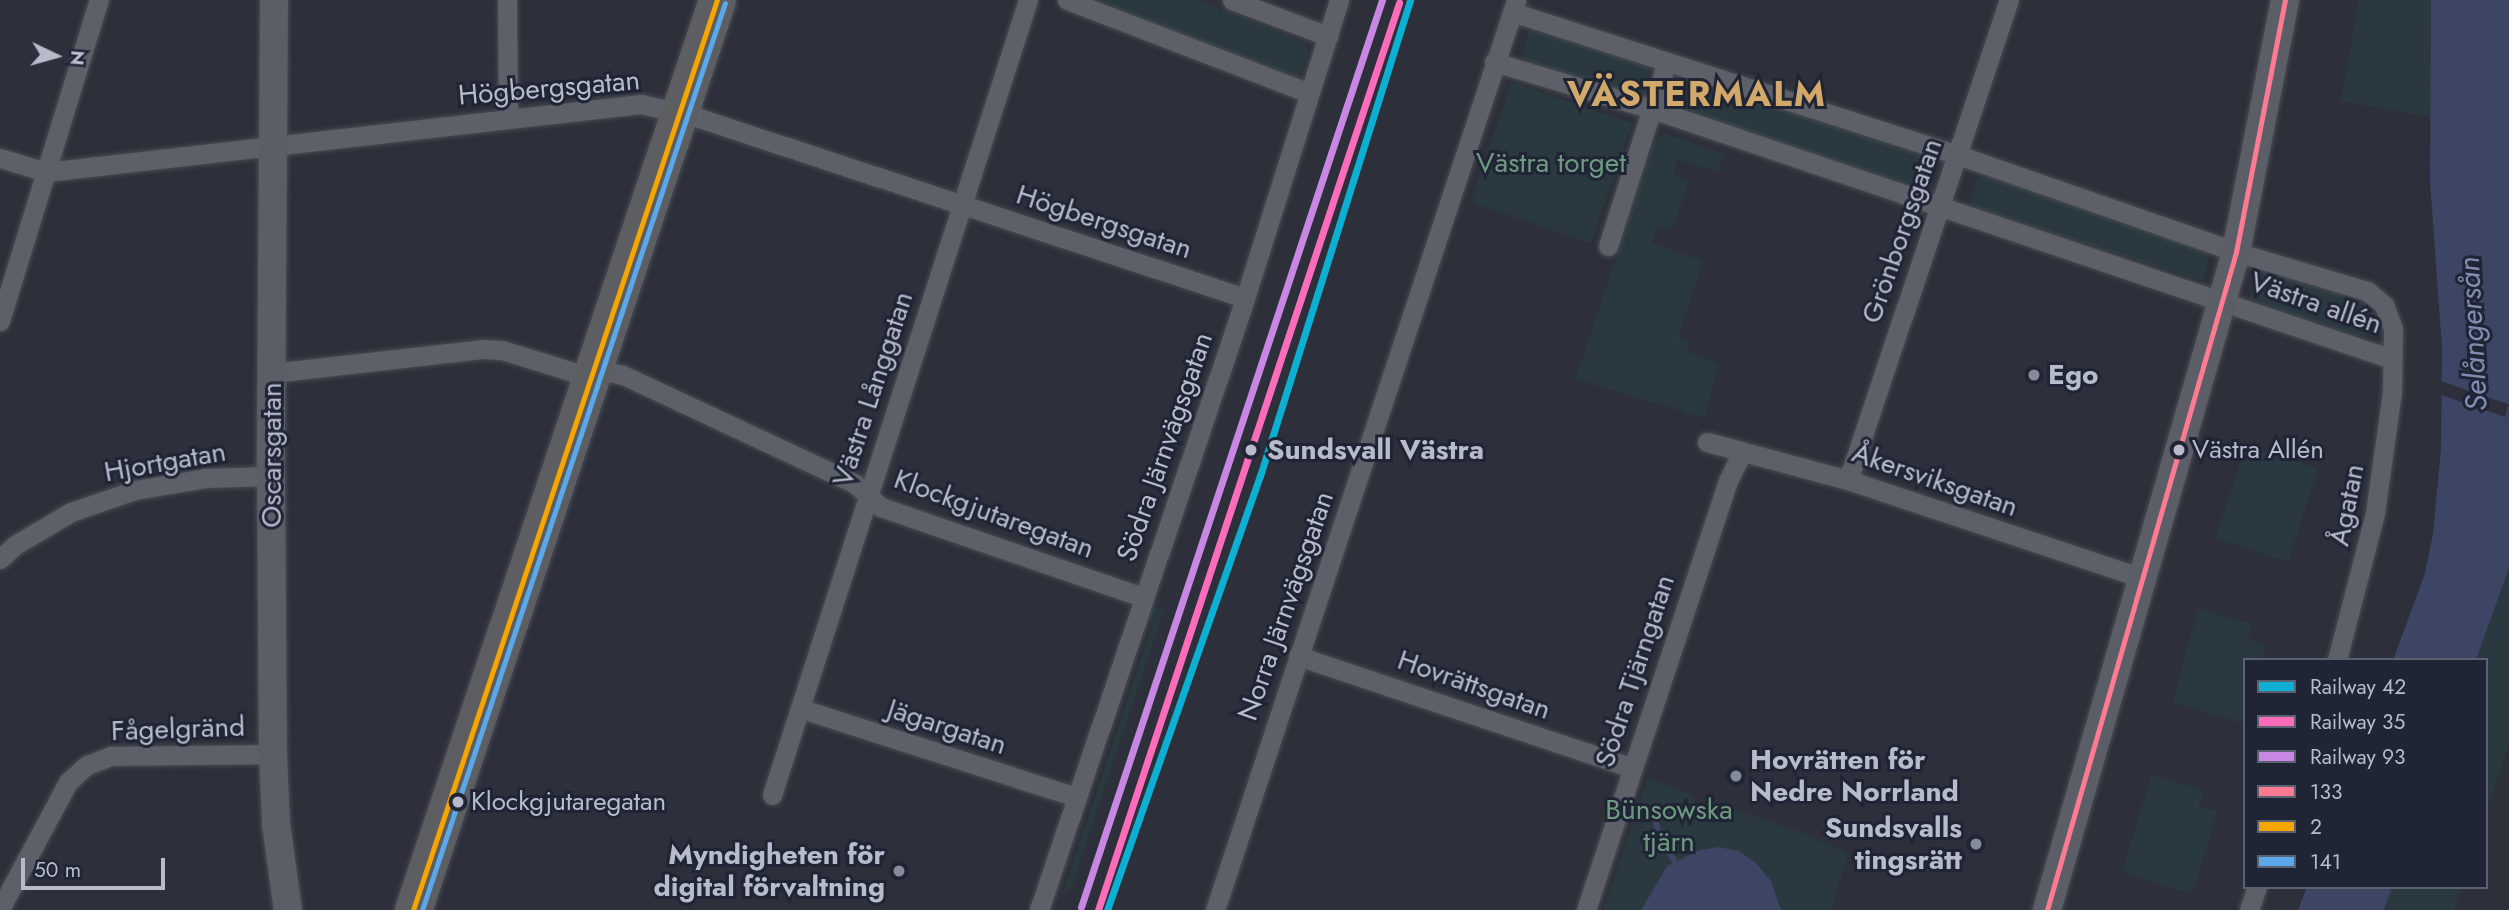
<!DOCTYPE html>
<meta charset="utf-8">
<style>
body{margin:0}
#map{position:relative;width:2509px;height:910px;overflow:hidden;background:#2d303a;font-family:Jost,sans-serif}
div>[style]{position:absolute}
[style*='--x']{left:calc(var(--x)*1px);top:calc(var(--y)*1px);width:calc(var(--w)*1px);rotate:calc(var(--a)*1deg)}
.green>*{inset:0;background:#2a3940;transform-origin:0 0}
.water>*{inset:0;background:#3c4564}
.pier>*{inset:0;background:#2d303a;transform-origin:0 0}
.stream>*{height:6px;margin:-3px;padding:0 3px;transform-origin:3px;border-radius:3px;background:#3c4564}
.roads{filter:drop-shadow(0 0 2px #494b53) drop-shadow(0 0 2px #494b53)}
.street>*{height:19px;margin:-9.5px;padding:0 9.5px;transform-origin:9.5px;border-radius:9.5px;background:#5d6068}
.secondary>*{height:28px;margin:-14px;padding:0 14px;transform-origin:14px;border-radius:14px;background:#5b5d67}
.highway>*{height:37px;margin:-18.5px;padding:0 18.5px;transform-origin:18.5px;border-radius:18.5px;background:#5c5e61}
.bus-1>*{height:5px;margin:-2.5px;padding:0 2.5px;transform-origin:2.5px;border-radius:2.5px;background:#fe7a93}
.bus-2>*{height:5px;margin:-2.5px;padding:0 2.5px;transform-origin:2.5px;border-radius:2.5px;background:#f7a600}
.bus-3>*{height:5px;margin:-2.5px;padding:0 2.5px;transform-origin:2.5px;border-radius:2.5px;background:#5aa8eb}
.rail-1>*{height:7px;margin:-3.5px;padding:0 3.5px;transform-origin:3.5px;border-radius:3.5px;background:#0dafd3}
.rail-2>*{height:7px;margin:-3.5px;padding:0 3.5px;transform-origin:3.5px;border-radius:3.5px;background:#fb6dba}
.rail-3>*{height:7px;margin:-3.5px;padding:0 3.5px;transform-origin:3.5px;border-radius:3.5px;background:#c787e3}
.dots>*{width:19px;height:19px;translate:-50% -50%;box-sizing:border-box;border:4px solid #1f2535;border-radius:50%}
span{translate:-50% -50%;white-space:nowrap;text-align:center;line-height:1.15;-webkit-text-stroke:6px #1f2535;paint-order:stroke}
.bus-label{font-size:26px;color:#b7bbca}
.left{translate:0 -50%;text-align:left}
.street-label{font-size:28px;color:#b7bbca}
.park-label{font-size:28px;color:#6f9a81}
.poi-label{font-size:28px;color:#b7bbca;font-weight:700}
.right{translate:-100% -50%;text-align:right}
.stop-label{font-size:28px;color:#b7bbca;font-weight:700}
.water-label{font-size:30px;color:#808cb1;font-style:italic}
.district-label{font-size:35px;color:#d2a96a;font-weight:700;letter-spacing:2px}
.legend{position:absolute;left:2243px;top:658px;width:245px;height:231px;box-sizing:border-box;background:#1f2535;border:2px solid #5c6171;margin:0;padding:9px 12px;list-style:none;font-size:21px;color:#b7bbca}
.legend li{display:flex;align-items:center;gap:14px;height:35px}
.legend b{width:35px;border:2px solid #5c6171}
.north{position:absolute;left:21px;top:21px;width:70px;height:70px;-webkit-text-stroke:5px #1f2535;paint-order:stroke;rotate:95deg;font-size:19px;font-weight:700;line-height:28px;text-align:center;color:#b7bbca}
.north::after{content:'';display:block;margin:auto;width:24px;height:32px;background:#b7bbca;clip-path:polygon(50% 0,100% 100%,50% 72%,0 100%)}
.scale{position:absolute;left:21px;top:858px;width:144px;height:32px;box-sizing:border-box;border:4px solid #b7bbca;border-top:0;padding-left:9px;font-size:21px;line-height:24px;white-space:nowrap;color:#b7bbca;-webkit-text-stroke:5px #1f2535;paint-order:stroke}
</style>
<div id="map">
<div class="green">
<div style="clip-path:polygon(1089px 0,1199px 0,1302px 41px,1309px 49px,1300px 76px,1289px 78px)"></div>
<div style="clip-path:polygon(2359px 0,2431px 0,2430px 117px,2341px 101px)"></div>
<div style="clip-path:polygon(1530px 27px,1645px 65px,1649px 71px,1642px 96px,1634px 98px,1521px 59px)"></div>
<div style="clip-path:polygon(1678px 75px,1930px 158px,1936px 166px,1928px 192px,1670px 109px,1664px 102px,1671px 79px)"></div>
<div style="left:1512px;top:82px;width:127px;height:127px;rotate:19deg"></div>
<div style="clip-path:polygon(1665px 134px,1724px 155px,1718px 172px,1678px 159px,1673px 175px,1689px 181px,1672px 230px,1658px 225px,1652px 243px,1703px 261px,1678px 337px,1690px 342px,1687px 353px,1718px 363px,1704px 418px,1576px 379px,1656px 137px)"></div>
<div style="clip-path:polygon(1985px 176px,2207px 247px,2210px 251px,2203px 281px,1974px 209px,1971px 202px,1977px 180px)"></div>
<div style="clip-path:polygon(2260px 264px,2354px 292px,2369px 304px,2374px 328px,2369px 335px,2358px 336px,2249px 300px)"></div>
<div style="left:2246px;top:445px;width:76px;height:98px;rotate:18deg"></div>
<div style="clip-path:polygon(2509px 568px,2509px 744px,2486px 812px,2486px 660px,2476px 660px)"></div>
<div style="clip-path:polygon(1152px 606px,1164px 610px,1072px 887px,1062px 896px,1153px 622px,1149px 615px)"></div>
<div style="clip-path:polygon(2198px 609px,2252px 624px,2248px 639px,2266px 645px,2261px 660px,2245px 660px,2245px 713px,2242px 723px,2173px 702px)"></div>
<div style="clip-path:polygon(2152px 775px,2203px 790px,2199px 807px,2218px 811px,2192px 894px,2122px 872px)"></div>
<div style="clip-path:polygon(1648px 778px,1692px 795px,1696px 803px,1708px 806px,1713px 802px,1801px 832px,1848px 854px,1831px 910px,1781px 910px,1778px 898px,1667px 866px,1641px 910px,1603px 910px)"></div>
<div style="clip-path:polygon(2392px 887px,2461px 887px,2454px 910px,2384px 910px)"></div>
</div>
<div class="water">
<div style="clip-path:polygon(2431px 0,2509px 0,2509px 568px,2476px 660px,2393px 660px,2425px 573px,2433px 534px,2441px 448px,2442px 348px,2430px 181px)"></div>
<div style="clip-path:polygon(1718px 847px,1739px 851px,1756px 863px,1771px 881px,1781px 910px,1641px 910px,1667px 866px,1697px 851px)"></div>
<div style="clip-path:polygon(2307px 887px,2392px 887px,2384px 910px,2298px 910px)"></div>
</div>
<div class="pier">
<div style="left:2438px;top:380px;width:75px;height:13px;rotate:19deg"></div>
</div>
<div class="stream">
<div style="--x:1653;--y:811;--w:25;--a:76"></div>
<div style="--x:1659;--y:835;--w:31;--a:59"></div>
</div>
<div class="roads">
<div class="street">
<div style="--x:507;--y:0;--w:117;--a:89.5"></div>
<div style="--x:1067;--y:0;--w:259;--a:21"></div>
<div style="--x:1232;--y:0;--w:103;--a:20.6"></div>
<div style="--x:1512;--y:12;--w:468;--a:17.8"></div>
<div style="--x:1958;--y:155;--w:294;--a:19.2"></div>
<div style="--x:2236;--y:252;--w:137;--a:16.6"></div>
<div style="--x:2367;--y:291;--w:22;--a:39"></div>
<div style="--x:2384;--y:305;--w:26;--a:69"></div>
<div style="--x:2393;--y:329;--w:63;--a:90.9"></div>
<div style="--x:2392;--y:392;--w:122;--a:98"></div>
<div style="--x:2375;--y:513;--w:152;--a:104.5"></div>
<div style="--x:1494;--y:62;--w:165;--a:16.6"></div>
<div style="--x:1652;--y:109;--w:781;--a:18.67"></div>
<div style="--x:0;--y:158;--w:48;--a:16.9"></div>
<div style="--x:46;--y:172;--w:599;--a:-6.52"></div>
<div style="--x:641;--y:104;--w:53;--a:13"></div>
<div style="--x:693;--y:116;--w:581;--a:18.25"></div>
<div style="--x:1608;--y:246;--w:191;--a:-72.3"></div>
<div style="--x:0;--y:321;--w:336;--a:-72.9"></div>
<div style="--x:272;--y:373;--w:211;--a:-6.5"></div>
<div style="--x:482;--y:349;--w:20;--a:3"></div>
<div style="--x:502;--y:350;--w:91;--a:17.2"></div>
<div style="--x:589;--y:377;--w:22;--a:-13"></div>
<div style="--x:610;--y:372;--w:13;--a:13"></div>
<div style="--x:623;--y:375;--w:255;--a:25.1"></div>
<div style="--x:854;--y:483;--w:36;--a:42"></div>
<div style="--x:881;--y:507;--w:277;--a:19"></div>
<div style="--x:1707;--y:442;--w:146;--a:15.1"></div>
<div style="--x:1848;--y:480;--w:311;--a:18.4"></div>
<div style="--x:1848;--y:480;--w:506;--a:-71.46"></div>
<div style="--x:0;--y:559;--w:21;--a:-43"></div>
<div style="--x:15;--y:545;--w:65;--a:-30.5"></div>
<div style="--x:71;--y:512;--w:68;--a:-19"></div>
<div style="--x:135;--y:490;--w:71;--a:-9.7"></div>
<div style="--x:205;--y:478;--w:66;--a:-1.7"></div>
<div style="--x:1298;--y:656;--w:352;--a:18.5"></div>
<div style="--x:802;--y:709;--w:288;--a:17.8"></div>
<div style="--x:772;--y:795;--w:835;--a:-72.15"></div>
<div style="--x:0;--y:909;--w:144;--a:-61.8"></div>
<div style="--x:68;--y:782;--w:25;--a:-42"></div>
<div style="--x:87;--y:765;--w:25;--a:-21"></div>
<div style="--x:110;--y:756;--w:163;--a:-0.7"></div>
<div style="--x:1039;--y:910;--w:635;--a:-71.37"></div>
<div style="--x:1242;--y:308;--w:323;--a:-72.5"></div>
<div style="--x:1215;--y:910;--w:958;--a:-71.68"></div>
<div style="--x:1586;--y:910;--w:450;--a:-71.7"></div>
<div style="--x:1727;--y:483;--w:34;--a:-64"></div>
<div style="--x:2249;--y:910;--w:24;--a:-71"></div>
</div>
<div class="secondary">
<div style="--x:274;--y:0;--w:476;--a:90.4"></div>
<div style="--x:271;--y:476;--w:278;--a:89.6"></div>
<div style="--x:273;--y:754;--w:70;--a:87.5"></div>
<div style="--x:276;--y:824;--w:87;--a:82.1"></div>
<div style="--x:2047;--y:910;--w:685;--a:-73.97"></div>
<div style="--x:2236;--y:252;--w:257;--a:-79"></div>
</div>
<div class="highway">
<div style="--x:413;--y:910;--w:959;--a:-71.53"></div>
</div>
</div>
<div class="bus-1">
<div style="--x:2047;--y:910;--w:685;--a:-73.97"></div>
<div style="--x:2236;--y:252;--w:257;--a:-79"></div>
</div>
<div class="bus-2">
<div style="--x:413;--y:910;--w:959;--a:-71.53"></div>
</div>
<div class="bus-3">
<div style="--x:422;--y:910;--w:956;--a:-71.53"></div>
</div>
<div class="rail-1">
<div style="--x:1107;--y:910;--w:460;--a:-70.6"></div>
<div style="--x:1260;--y:476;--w:499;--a:-72.5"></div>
</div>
<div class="rail-2">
<div style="--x:1098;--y:910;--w:956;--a:-71.64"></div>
</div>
<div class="rail-3">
<div style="--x:1081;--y:907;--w:956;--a:-71.64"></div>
</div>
<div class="dots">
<div style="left:2034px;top:375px;background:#878a98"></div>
<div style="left:1251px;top:450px;background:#b7bbca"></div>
<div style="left:2179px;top:450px;background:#b7bbca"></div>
<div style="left:1736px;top:776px;background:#878a98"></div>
<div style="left:458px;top:802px;background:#b7bbca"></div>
<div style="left:1976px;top:844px;background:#878a98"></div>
<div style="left:899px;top:871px;background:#878a98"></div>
</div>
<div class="bus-label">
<span class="left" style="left:2192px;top:450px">Västra Allén</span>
<span class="left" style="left:471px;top:802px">Klockgjutaregatan</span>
</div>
<div class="street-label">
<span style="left:549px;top:88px;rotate:-5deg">Högbergsgatan</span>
<span style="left:1104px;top:222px;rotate:18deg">Högbergsgatan</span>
<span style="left:1902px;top:231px;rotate:-71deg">Grönborgsgatan</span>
<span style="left:2316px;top:303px;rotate:19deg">Västra allén</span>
<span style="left:873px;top:389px;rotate:-72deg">Västra Långgatan</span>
<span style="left:1165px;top:447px;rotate:-71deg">Södra Järnvägsgatan</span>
<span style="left:272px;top:455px;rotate:-90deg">Oscarsgatan</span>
<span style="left:165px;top:462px;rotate:-10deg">Hjortgatan</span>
<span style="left:1935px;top:480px;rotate:19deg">Åkersviksgatan</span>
<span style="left:2347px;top:505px;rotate:-79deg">Ågatan</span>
<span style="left:994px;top:514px;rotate:20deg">Klockgjutaregatan</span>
<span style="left:1286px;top:606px;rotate:-71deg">Norra Järnvägsgatan</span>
<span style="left:1635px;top:671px;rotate:-72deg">Södra Tjärngatan</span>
<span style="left:1474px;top:685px;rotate:19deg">Hovrättsgatan</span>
<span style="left:947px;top:727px;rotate:18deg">Jägargatan</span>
<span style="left:178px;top:729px;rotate:-2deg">Fågelgränd</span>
</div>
<div class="park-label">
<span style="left:1551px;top:163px">Västra torget</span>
<span style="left:1669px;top:826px">Bünsowska<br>tjärn</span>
</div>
<div class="poi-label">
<span class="left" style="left:2048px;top:375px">Ego</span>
<span class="left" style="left:1750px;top:776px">Hovrätten för<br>Nedre Norrland</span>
<span class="right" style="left:1962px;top:844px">Sundsvalls<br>tingsrätt</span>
<span class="right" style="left:885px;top:871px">Myndigheten för<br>digital förvaltning</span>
</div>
<div class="stop-label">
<span class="left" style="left:1267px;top:450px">Sundsvall Västra</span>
</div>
<div class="water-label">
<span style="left:2473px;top:334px;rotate:-93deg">Selångersån</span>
</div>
<div class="district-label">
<span style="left:1697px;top:94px">VÄSTERMALM</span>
</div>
<ul class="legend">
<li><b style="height:9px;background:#0dafd3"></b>Railway 42</li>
<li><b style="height:9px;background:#fb6dba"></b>Railway 35</li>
<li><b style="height:9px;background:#c787e3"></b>Railway 93</li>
<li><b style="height:9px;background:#fe7a93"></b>133</li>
<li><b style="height:9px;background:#f7a600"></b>2</li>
<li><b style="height:9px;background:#5aa8eb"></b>141</li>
</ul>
<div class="north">N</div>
<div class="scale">50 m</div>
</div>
